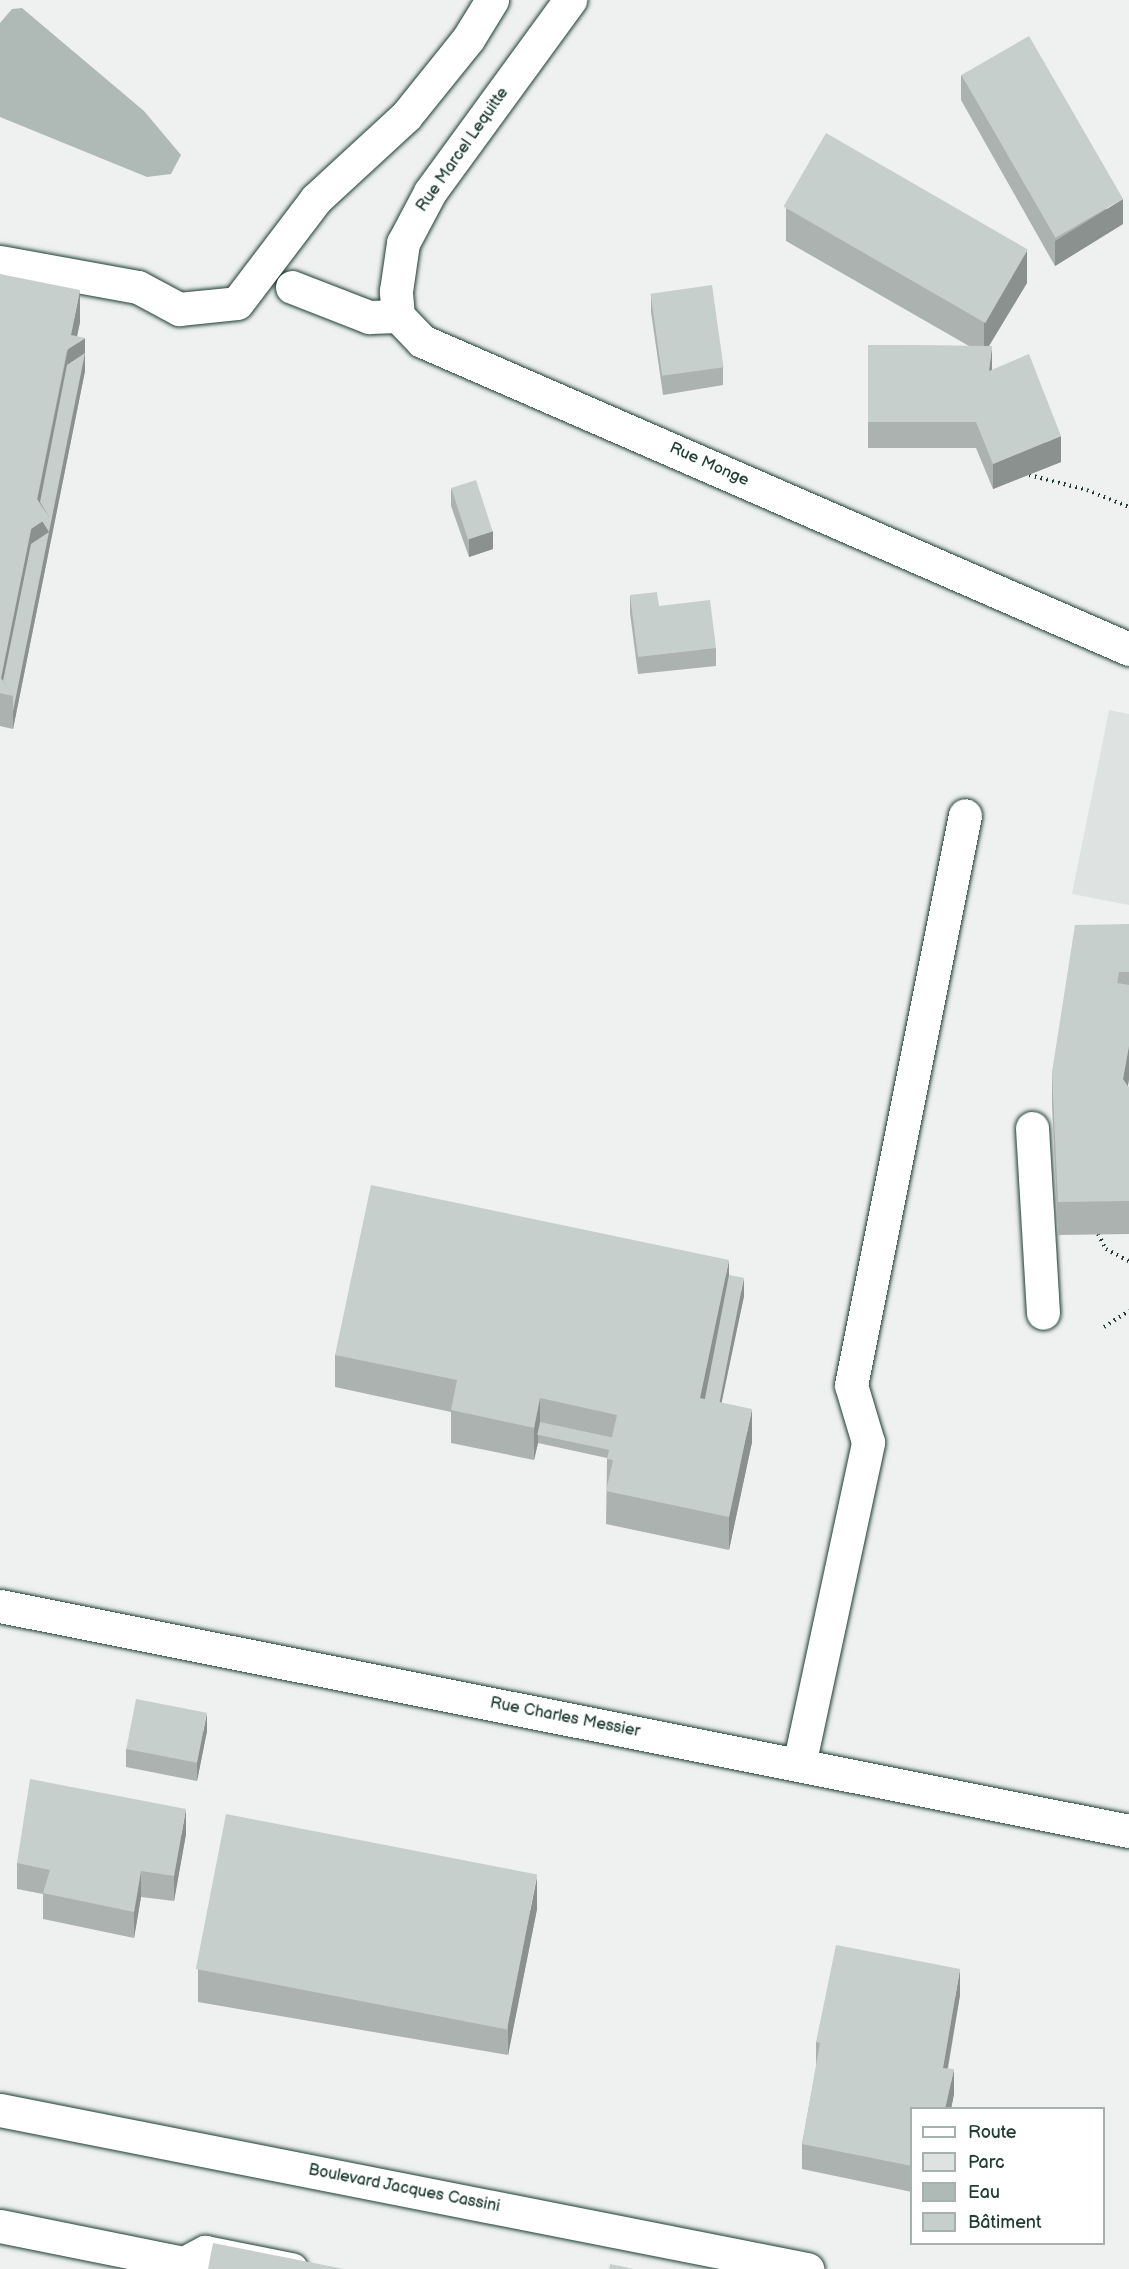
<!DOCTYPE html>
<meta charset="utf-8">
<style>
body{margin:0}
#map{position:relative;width:1129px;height:2269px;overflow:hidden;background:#fff;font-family:"Balsamiq Sans",sans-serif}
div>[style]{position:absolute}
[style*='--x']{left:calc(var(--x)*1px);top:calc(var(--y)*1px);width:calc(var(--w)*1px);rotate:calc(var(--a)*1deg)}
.built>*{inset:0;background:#eef1f0}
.green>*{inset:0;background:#dee3e2}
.water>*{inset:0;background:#afbab7}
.path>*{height:4px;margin-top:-2px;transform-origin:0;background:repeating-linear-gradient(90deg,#1f3d34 0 1.5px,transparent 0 6px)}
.roads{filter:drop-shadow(0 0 2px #1f3d34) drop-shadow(0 0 2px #1f3d34)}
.minor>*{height:33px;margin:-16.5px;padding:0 16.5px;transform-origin:16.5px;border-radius:16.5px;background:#fff}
.wall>*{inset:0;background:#abb2af}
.shaded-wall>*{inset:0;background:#8b918f}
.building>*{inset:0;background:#c7cfcc;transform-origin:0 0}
span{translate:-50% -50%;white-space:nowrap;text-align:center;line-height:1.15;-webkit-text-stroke:4.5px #fff;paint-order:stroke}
.street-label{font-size:16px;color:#1f3d34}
.legend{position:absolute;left:910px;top:2107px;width:195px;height:138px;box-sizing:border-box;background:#fff;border:2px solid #a5b1ae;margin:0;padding:8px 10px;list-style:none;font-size:18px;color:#1f3d34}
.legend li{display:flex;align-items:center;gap:12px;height:30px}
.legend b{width:30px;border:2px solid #a5b1ae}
</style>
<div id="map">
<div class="built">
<div style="clip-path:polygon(evenodd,0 0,1129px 0,1129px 2269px,0 2269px,0 0,912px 2108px,1104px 2108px,1104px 2244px,912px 2244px,912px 2108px)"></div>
</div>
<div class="green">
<div style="clip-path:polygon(1109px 710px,1129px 714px,1129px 905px,1072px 894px)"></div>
</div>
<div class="water">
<div style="clip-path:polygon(22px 8px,144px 111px,181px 155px,171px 174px,147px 177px,0 117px,0 23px,12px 9px)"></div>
</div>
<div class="path">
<div style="--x:1029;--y:475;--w:60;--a:14.5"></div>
<div style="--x:1087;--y:490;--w:45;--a:22"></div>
<div style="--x:1098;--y:1234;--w:17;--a:62"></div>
<div style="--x:1106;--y:1249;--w:26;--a:28"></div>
<div style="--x:1104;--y:1327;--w:30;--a:-33"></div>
</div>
<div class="roads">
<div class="minor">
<div style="--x:0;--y:262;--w:140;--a:10.3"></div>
<div style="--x:138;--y:287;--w:47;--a:28.2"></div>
<div style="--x:179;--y:309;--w:58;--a:-5.9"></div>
<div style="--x:237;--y:303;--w:131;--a:-52.8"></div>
<div style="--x:316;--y:199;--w:122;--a:-42.7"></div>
<div style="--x:406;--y:116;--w:99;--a:-51.2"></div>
<div style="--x:468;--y:39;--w:46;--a:-58.4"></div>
<div style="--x:292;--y:287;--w:83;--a:21.3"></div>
<div style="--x:369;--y:317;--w:29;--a:-2"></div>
<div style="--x:398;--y:316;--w:35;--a:46"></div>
<div style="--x:422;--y:341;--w:771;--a:23.54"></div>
<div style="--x:398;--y:316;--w:25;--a:-95"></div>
<div style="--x:396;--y:291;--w:49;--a:-81.7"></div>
<div style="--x:403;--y:243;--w:58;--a:-62.1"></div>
<div style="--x:430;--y:192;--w:238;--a:-53.9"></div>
<div style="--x:1032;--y:1128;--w:185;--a:86.6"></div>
<div style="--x:0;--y:1606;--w:1151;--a:11.27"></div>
<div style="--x:799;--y:1765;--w:330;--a:-77.9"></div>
<div style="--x:868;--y:1442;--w:59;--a:-106.6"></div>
<div style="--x:851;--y:1385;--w:581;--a:-78.69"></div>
<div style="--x:0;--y:2110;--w:823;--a:11.15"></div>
<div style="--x:0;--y:2226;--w:188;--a:11.4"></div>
<div style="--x:184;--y:2263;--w:24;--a:-28"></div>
<div style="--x:205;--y:2252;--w:88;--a:11.2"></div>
</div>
</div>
<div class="wall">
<div style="clip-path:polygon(961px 75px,1123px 224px,1055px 266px,961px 100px)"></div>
<div style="clip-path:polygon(786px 208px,1027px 283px,989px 346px,992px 370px,1061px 462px,993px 489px,976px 448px,868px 448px,868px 345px,969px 346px,786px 241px)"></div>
<div style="clip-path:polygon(0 274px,80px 322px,77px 337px,85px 371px,13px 729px,0 726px)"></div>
<div style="clip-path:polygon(651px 294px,723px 367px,723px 385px,663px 395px,651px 312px)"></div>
<div style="clip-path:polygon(451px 488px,493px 549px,469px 557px,451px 506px)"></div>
<div style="clip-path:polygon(630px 595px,659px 606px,716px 648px,716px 666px,638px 674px,630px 613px)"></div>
<div style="clip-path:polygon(1129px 924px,1129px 1079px,1128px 1086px,1129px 1088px,1129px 1234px,1058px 1235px,1052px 1105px,1052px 1072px)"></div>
<div style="clip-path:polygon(729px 1275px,744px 1296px,721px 1403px,752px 1442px,729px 1550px,606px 1524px,607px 1458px,538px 1443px,534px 1460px,451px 1443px,451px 1412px,335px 1387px,335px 1355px)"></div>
<div style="clip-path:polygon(207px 1731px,197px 1781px,126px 1767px,126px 1749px)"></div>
<div style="clip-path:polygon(186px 1834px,174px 1901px,141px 1897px,134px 1938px,43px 1919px,43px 1894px,17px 1889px,17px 1863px)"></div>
<div style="clip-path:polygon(537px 1909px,508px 2055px,198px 2002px,198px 1969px)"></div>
<div style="clip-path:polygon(960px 1995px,948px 2069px,954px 2094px,951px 2109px,912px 2109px,912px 2192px,802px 2169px,802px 2144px,816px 2068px,816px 2042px)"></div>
</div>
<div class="shaded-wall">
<div style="clip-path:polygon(1123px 199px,1123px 224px,1055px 266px,1055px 241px)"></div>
<div style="clip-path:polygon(1027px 250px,1027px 283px,984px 354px,984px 321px)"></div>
<div style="clip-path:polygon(80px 290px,80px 322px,75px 345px,85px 338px,85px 371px,13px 729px,13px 711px,45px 552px,4px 694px,1px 678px)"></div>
<div style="clip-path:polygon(992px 346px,992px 372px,989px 371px)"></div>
<div style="clip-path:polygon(1061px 436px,1061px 462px,993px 489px,993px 464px)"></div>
<div style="clip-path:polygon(493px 531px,493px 549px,469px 557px,469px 539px)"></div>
<div style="clip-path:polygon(1129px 1046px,1129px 1079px,1123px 1111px,1123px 1079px)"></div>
<div style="clip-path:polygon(729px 1260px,729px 1293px,704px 1414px,700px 1398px)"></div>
<div style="clip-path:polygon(744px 1278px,744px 1296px,715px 1434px,715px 1416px)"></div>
<div style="clip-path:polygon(540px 1398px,540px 1431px,538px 1435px,538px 1443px,534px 1460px,534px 1428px)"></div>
<div style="clip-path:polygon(752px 1409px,752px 1442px,729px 1550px,729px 1517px)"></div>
<div style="clip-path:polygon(207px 1713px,207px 1731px,197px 1781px,197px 1763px)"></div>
<div style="clip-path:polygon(186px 1809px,186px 1834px,174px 1901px,174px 1876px)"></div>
<div style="clip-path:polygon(141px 1871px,141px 1897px,134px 1938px,134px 1912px)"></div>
<div style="clip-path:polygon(537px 1877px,537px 1909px,508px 2055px,508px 2022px)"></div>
<div style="clip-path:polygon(960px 1969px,960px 1995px,943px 2094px,943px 2068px)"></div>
<div style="clip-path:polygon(954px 2069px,954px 2094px,951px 2109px,945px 2109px)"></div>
</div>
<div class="building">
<div style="left:1029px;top:36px;width:188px;height:78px;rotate:60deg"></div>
<div style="left:826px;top:133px;width:233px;height:85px;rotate:30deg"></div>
<div style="clip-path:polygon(0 274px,80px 290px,71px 335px,85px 338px,67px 350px,37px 499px,49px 517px,31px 529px,1px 678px,13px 696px,0 693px)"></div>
<div style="left:712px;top:285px;width:83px;height:62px;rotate:82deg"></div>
<div style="clip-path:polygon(868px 345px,992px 346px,989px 371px,1029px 354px,1061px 436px,993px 464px,976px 422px,868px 422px)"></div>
<div style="clip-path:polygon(85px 353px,13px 711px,13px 696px,3px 681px,31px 544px,49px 532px,42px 521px,49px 517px,40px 502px,67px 365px)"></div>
<div style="left:476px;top:480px;width:54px;height:26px;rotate:72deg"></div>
<div style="clip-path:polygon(657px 592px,659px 606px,710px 600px,716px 648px,638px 657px,630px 595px)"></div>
<div style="clip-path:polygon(1129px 924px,1129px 972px,1119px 972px,1117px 983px,1129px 985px,1129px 1046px,1123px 1079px,1129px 1088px,1129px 1201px,1058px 1202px,1052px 1072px,1075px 925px)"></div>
<div style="clip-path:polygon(371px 1185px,729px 1260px,700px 1398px,752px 1409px,729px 1517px,606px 1491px,613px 1460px,607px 1459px,617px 1415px,540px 1398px,534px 1428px,451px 1410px,457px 1380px,335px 1355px)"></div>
<div style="left:729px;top:1275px;width:15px;height:127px;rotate:11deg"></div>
<div style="left:540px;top:1422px;width:74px;height:13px;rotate:12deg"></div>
<div style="left:136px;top:1699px;width:72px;height:51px;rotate:11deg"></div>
<div style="clip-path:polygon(30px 1779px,186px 1809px,174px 1876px,141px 1871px,134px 1912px,43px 1893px,50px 1870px,17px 1863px)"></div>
<div style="left:226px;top:1814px;width:317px;height:158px;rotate:11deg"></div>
<div style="clip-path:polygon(836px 1945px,960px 1969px,943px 2068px,954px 2069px,945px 2109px,912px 2109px,912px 2166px,802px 2144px,820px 2043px,816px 2042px)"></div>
<div style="clip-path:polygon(213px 2243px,344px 2269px,208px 2269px)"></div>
<div style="clip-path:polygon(610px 2264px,634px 2269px,609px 2269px)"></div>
</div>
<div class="street-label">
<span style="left:463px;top:150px;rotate:-55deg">Rue Marcel Lequitte</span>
<span style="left:709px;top:465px;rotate:24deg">Rue Monge</span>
<span style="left:565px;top:1718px;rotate:11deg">Rue Charles Messier</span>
<span style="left:404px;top:2189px;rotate:11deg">Boulevard Jacques Cassini</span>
</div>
<ul class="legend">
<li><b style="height:8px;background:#fff"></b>Route</li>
<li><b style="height:16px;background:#dee3e2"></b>Parc</li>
<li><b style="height:16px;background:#afbab7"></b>Eau</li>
<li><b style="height:16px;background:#c7cfcc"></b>Bâtiment</li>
</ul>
</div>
